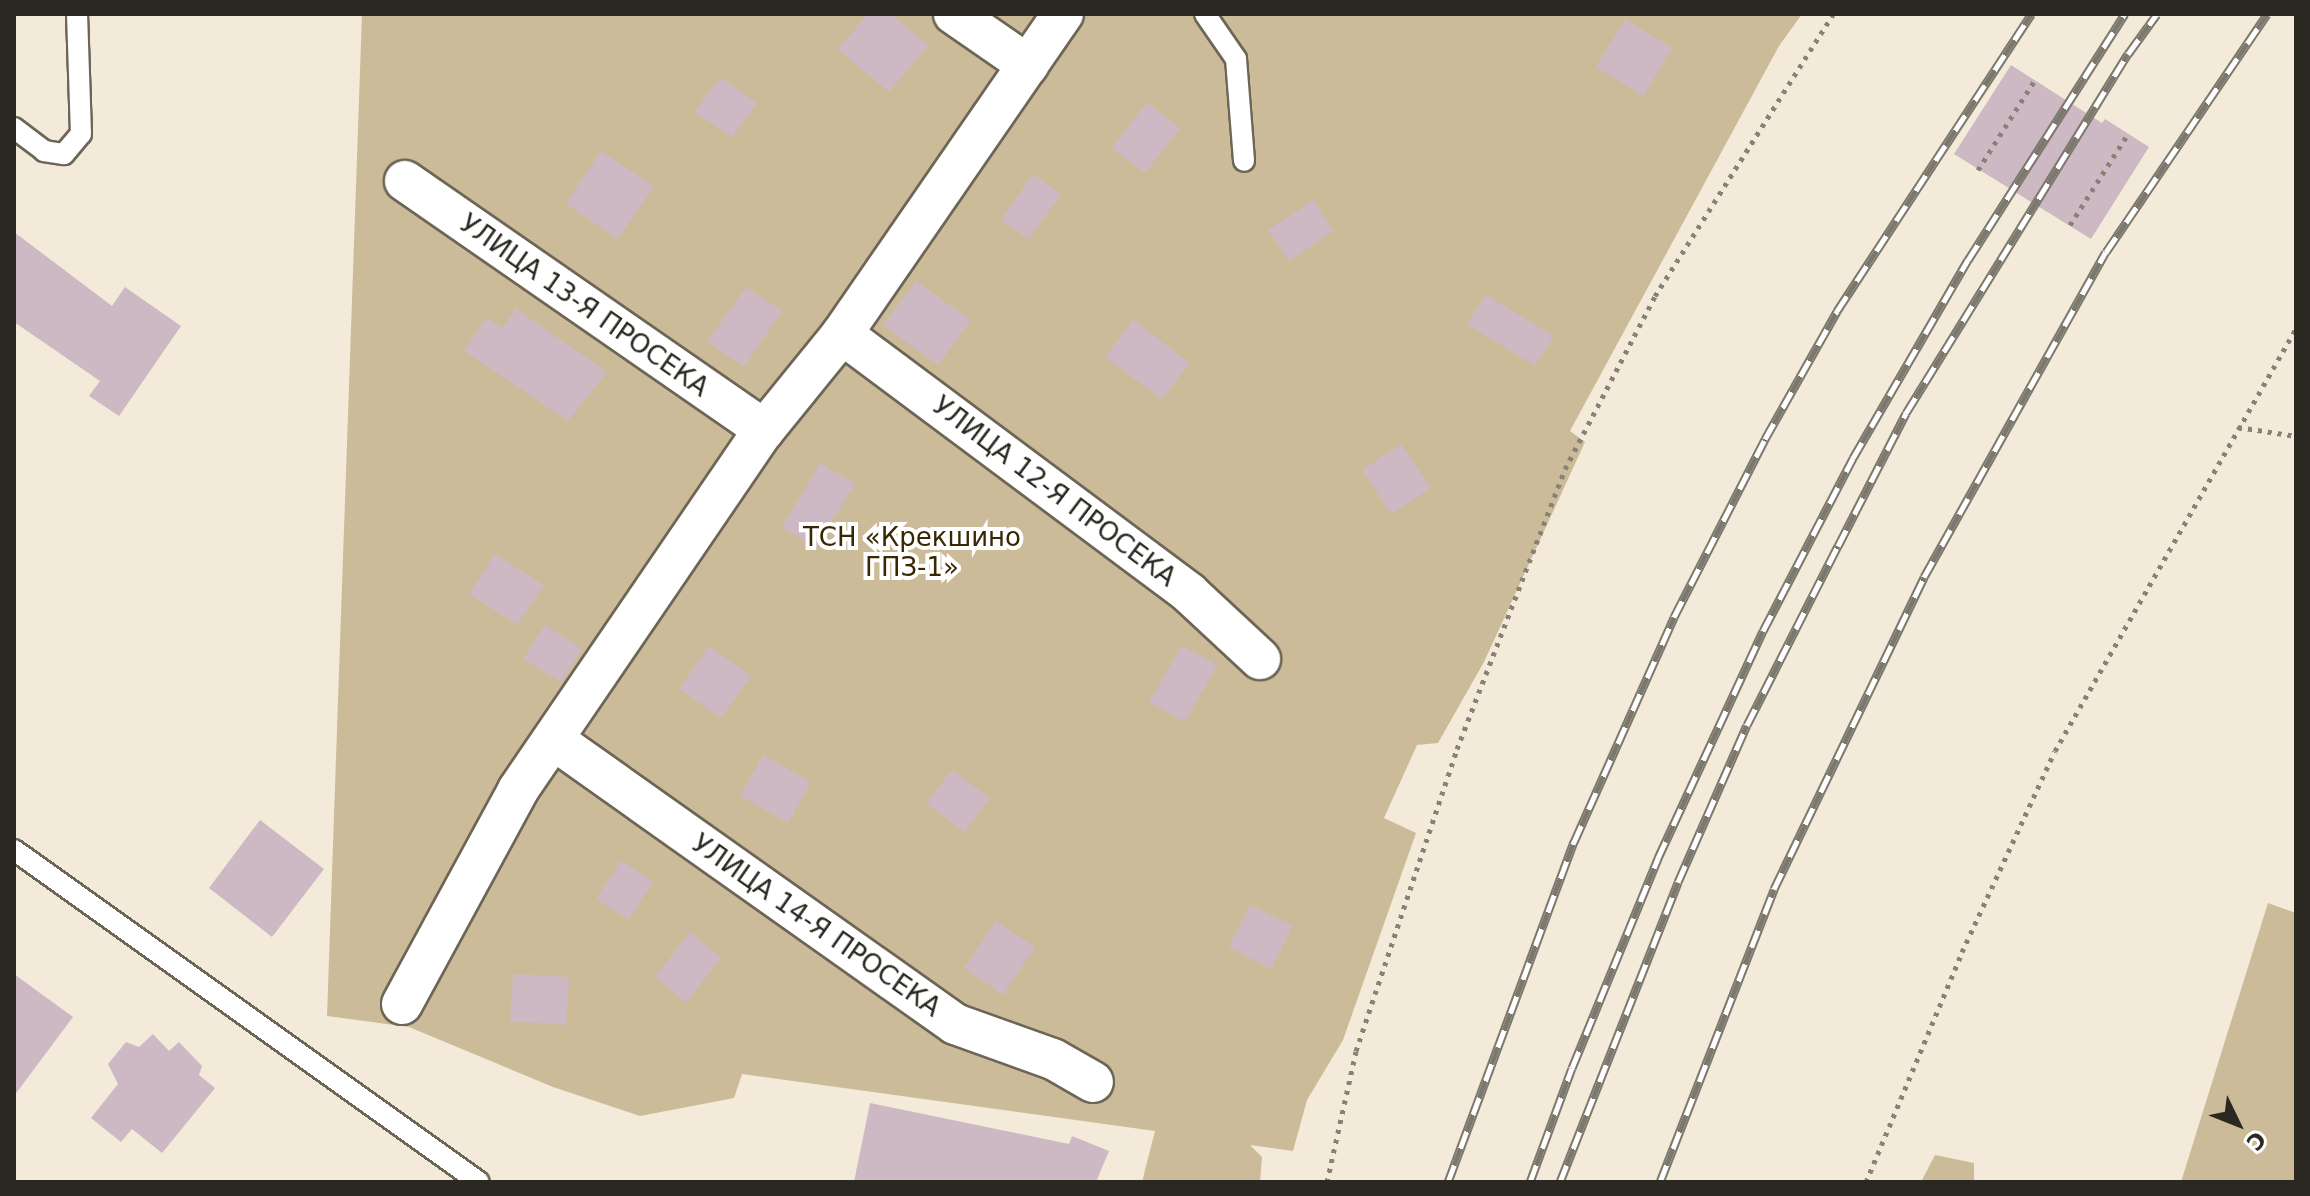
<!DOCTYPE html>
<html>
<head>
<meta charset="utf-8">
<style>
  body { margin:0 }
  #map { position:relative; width:2310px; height:1196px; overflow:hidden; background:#f3ead9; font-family:"DejaVu Sans",sans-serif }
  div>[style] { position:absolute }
  .green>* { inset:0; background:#cb9 }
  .building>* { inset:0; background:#ccb9c3 }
  .path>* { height:5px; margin-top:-2.5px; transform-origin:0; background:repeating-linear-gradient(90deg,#888276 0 4px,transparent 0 10px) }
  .roads { filter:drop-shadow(2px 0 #6d6556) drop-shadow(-2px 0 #6d6556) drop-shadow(0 2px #6d6556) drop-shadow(0 -2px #6d6556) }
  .service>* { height:20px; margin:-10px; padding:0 10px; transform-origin:10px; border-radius:10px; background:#fff }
  .minor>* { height:40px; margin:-20px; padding:0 20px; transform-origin:20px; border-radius:20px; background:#fff }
  .rail>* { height:9px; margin-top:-4.5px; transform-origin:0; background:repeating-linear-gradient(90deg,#fff 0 18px,#7d786d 0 36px); box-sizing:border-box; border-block:2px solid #7d786d }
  span { translate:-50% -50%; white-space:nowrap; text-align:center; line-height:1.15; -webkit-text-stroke:8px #fff; paint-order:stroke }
  .street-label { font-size:26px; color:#2b2821 }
  .park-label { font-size:26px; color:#382701 }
  .frame { position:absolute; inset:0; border:16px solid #2b2821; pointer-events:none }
  .north { position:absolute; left:2198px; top:1084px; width:80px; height:80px; -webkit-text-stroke:6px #fff; paint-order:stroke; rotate:133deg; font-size:22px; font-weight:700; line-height:32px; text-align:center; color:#2b2821 }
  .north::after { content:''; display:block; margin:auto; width:28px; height:36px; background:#2b2821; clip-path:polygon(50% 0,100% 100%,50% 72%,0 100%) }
</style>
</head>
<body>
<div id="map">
  <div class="green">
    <i style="clip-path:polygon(362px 14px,1802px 14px,1779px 46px,1570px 431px,1585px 442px,1484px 662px,1438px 743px,1417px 745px,1384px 818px,1416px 833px,1343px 1040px,1307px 1100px,1293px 1151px,1250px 1145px,1262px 1157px,1260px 1182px,1142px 1182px,1155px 1131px,742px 1074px,734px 1098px,640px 1116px,553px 1087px,409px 1027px,327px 1016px)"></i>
    <i style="clip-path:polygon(2268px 903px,2296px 913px,2296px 1182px,2181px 1182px)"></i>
    <i style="clip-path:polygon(1935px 1155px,1974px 1163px,1974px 1182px,1921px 1182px)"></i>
  </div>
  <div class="building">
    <i style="clip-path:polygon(868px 14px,891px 14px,928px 46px,889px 92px,838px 49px)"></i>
    <i style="clip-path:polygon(1625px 19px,1672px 48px,1643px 96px,1596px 67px)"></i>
    <i style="clip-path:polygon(2011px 65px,2102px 123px,2105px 119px,2149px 147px,2091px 239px,1954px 154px)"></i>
    <i style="clip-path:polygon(720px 77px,757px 103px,732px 137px,695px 112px)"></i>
    <i style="clip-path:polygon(1147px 102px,1180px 128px,1145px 173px,1112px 148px)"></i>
    <i style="clip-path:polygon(601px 151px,654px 186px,618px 239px,566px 204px)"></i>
    <i style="clip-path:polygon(1033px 174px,1061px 194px,1029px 239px,1001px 220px)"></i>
    <i style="clip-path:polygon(1313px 200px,1333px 231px,1289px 261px,1268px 230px)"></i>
    <i style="clip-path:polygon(14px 232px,112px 306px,125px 287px,181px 326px,119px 416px,89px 396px,100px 381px,14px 322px)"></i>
    <i style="clip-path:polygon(916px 281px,971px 320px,938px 365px,883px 325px)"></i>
    <i style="clip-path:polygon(746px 287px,782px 311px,744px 367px,707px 342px)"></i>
    <i style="clip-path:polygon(1486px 295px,1554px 336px,1535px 366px,1467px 324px)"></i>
    <i style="clip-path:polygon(515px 308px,607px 372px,568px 421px,464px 351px,486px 318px,503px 328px)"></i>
    <i style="clip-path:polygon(1133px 320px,1190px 363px,1162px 399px,1105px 357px)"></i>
    <i style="clip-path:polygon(1401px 444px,1431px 488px,1391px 514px,1362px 470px)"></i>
    <i style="clip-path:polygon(820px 463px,855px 484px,816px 547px,782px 527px)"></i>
    <i style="clip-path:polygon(495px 554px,544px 585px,517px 625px,469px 594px)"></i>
    <i style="clip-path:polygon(545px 625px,582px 649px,561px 682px,523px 659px)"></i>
    <i style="clip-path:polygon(709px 646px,751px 676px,721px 718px,679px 689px)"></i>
    <i style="clip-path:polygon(1182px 646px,1217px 665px,1185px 722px,1149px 702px)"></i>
    <i style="clip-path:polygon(763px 755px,811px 782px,788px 823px,740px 796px)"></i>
    <i style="clip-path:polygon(952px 770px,990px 798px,964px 832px,926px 803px)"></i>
    <i style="clip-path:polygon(260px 820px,324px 869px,272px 937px,209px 888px)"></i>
    <i style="clip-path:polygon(621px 861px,653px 881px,629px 920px,596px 899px)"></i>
    <i style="clip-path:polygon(1250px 905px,1293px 926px,1271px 969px,1229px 947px)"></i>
    <i style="clip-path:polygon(996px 921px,1035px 947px,1003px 995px,964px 968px)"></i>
    <i style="clip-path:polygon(690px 932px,721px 958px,686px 1002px,655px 977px)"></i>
    <i style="clip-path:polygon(14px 974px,73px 1017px,14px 1096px)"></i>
    <i style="clip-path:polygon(513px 974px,569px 977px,566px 1025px,510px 1021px)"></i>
    <i style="clip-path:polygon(153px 1034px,169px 1051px,179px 1042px,202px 1066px,199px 1075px,215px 1088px,162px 1153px,132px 1129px,121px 1142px,91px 1118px,118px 1084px,108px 1064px,126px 1042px,139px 1047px)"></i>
    <i style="clip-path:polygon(870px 1103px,1069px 1144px,1072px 1136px,1109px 1151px,1096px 1182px,854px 1182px)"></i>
  </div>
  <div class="path">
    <i style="left:1978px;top:170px;width:107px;rotate:-57.7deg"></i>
    <i style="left:2070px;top:225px;width:108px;rotate:-57.5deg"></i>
    <i style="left:2238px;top:427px;width:59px;rotate:8.8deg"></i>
    <i style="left:1327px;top:1182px;width:134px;rotate:-77.5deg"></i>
    <i style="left:1356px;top:1051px;width:318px;rotate:-71.5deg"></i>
    <i style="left:1457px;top:749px;width:300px;rotate:-68.9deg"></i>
    <i style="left:1565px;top:469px;width:195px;rotate:-62.5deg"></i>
    <i style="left:1655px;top:296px;width:333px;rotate:-57.7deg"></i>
    <i style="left:1866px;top:1182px;width:249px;rotate:-67.3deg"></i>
    <i style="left:1962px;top:952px;width:221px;rotate:-65.2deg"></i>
    <i style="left:2055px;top:751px;width:487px;rotate:-60.3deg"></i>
  </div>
  <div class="roads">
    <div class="service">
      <i style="left:1205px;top:14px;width:55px;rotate:55.4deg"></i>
      <i style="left:1236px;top:59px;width:102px;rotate:85.5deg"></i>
      <i style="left:14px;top:128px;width:38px;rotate:37deg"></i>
      <i style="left:44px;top:151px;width:20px;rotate:9deg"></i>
      <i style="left:64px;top:154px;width:26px;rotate:-50deg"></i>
      <i style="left:81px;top:134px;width:120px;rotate:-91.9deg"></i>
      <i style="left:14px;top:850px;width:571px;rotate:35.53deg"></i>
    </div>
    <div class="minor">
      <i style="left:954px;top:14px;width:90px;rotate:34.6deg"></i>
      <i style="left:405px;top:181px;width:437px;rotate:34.7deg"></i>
      <i style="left:842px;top:334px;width:433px;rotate:36.7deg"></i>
      <i style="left:1189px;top:593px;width:97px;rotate:42.9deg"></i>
      <i style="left:554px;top:740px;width:491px;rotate:35.3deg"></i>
      <i style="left:955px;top:1024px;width:104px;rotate:19.7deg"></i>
      <i style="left:1053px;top:1059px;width:46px;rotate:29.9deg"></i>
      <i style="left:402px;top:1004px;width:243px;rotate:-61.5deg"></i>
      <i style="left:518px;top:790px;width:436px;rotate:-55.7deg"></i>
      <i style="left:764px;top:430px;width:124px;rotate:-50.9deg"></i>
      <i style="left:842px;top:334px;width:389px;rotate:-55.4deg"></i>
    </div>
  </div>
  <div class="rail">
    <i style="left:1448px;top:1182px;width:363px;rotate:-69.7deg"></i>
    <i style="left:1574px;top:842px;width:246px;rotate:-66deg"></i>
    <i style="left:1674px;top:617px;width:200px;rotate:-62.9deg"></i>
    <i style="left:1765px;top:439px;width:147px;rotate:-60.6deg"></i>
    <i style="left:1837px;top:311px;width:355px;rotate:-56.8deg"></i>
    <i style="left:1530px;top:1182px;width:121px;rotate:-69.8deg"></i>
    <i style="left:1572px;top:1068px;width:227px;rotate:-67.7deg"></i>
    <i style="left:1658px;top:858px;width:250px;rotate:-65.2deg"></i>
    <i style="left:1763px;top:631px;width:195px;rotate:-62.5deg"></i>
    <i style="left:1853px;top:458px;width:229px;rotate:-59.9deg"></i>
    <i style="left:1968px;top:260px;width:292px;rotate:-57.5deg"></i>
    <i style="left:1560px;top:1182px;width:322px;rotate:-68.5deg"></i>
    <i style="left:1678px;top:882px;width:171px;rotate:-66.3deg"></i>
    <i style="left:1747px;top:725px;width:201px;rotate:-63.1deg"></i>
    <i style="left:1838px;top:546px;width:149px;rotate:-62.9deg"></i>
    <i style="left:1906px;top:413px;width:422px;rotate:-58.3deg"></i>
    <i style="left:2128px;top:54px;width:49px;rotate:-54.1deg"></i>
    <i style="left:1660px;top:1182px;width:314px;rotate:-68.7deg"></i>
    <i style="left:1774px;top:889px;width:346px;rotate:-64.3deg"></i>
    <i style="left:1924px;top:577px;width:372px;rotate:-60.8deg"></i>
    <i style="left:2106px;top:252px;width:287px;rotate:-55.9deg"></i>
  </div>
  <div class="street-label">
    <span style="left:584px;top:306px;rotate:35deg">УЛИЦА 13-Я ПРОСЕКА</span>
    <span style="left:1054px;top:492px;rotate:37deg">УЛИЦА 12-Я ПРОСЕКА</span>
    <span style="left:816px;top:926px;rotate:35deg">УЛИЦА 14-Я ПРОСЕКА</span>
  </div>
  <div class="park-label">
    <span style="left:912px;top:553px">ТСН «Крекшино<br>ГПЗ-1»</span>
  </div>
  <div class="frame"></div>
  <div class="north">С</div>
</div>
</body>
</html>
